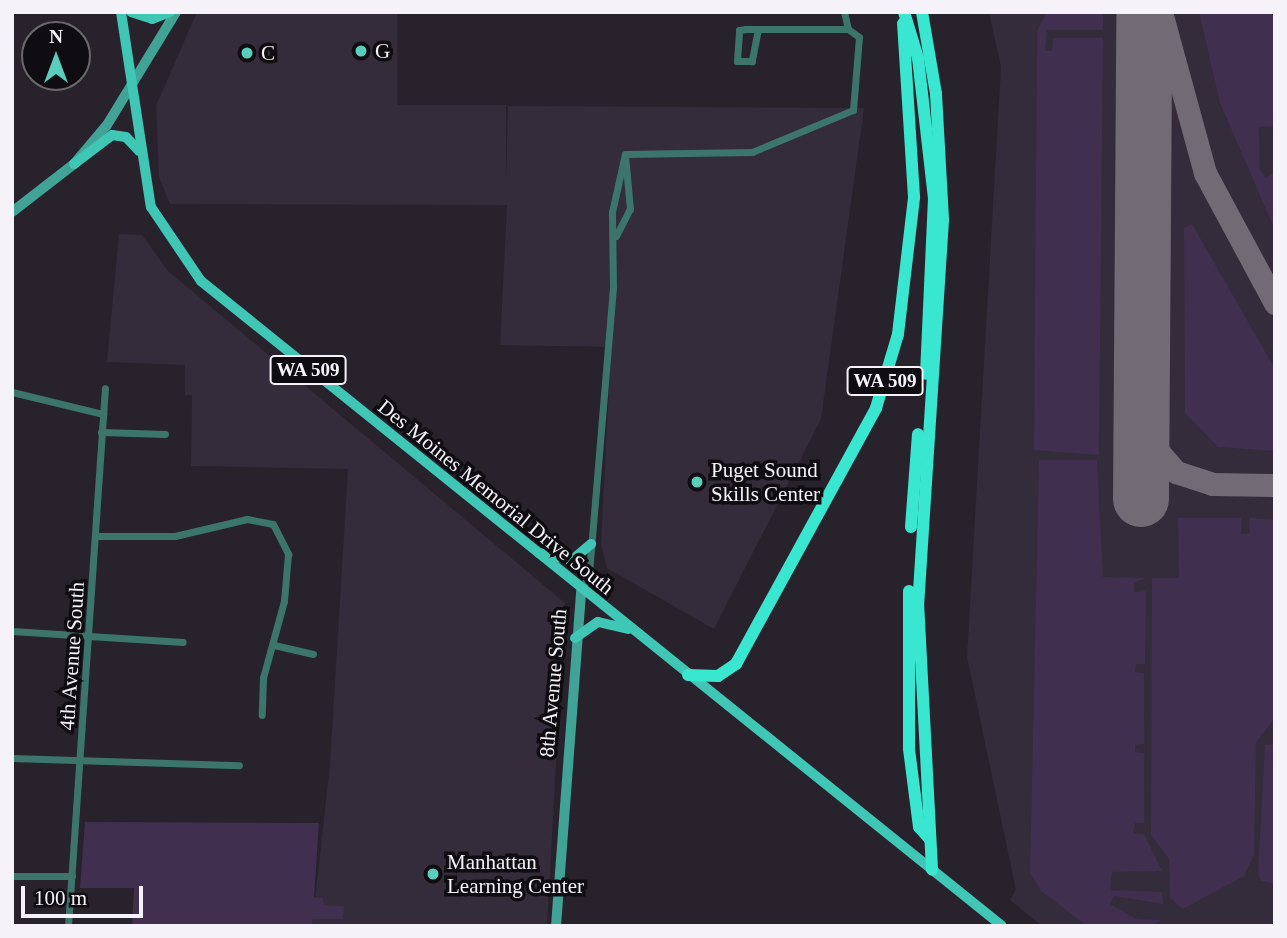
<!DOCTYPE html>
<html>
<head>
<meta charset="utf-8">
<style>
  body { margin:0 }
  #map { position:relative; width:1287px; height:938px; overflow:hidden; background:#28222d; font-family:Georgia,serif }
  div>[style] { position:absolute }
  .built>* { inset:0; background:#342b3b }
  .green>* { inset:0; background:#402f4e }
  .taxiway>* { height:23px; margin:-11.5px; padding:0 11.5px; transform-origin:11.5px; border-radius:11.5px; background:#706b75 }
  .runway>* { height:56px; margin:-28px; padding:0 28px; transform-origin:28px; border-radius:28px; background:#706b75 }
  .street>* { height:7px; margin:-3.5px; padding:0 3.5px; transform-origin:3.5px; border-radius:3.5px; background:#3c756c }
  .secondary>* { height:10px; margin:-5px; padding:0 5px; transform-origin:5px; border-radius:5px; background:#40a395 }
  .primary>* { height:10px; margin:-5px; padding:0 5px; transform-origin:5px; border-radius:5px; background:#3fc6b5 }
  .highway>* { height:12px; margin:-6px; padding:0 6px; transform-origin:6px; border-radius:6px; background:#39e7d1 }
  .dots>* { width:19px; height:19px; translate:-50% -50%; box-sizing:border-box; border:4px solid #0f0d11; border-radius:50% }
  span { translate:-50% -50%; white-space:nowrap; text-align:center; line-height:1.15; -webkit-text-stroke:7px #0f0d11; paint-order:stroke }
  .shield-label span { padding:2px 5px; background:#0f0d11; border:2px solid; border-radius:5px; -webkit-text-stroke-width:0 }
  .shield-label { font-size:19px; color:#f6f2fa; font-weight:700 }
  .poi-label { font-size:21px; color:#f6f2fa }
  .left { translate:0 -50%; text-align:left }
  .street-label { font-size:21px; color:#f6f2fa }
  .frame { position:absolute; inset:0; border:14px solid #f6f2fa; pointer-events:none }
  .north { position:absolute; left:21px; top:21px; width:70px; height:70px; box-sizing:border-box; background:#0f0d11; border:2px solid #6b696e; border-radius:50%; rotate:0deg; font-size:19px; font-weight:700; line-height:28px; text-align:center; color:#f6f2fa }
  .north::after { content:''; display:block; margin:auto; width:24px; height:32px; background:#5acebd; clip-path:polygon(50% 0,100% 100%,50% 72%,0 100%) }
  .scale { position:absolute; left:21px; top:886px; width:122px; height:32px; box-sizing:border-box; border:4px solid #f6f2fa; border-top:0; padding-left:9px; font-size:21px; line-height:24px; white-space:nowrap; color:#f6f2fa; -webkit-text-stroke:5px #0f0d11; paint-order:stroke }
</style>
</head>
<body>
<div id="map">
  <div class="built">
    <i style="clip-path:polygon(197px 12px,397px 12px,397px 105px,506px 105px,506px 181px,508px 106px,864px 108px,821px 419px,714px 629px,607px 568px,601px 545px,611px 347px,500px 345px,507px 205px,170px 204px,159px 177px,156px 106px)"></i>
    <i style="clip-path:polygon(989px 12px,1275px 12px,1275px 926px,1042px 926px,1010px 900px,1016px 890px,967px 657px,1001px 67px)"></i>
    <i style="clip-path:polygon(119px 234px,142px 235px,168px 271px,565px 603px,547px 926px,312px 926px,330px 764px,348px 469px,191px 466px,192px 395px,185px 395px,185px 365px,107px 362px)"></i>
  </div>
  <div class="green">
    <i style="clip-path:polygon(1047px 12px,1103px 12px,1103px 30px,1047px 30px,1045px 51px,1052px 51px,1053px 38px,1103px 38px,1099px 455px,1034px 450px,1037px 31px)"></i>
    <i style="clip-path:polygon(1199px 12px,1275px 12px,1275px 126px,1259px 127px,1260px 170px,1266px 178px,1275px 171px,1275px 230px,1220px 103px)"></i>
    <i style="clip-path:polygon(1192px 224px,1275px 369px,1275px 451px,1218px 447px,1185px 413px,1184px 228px)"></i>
    <i style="clip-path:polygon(1039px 460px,1097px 460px,1103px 577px,1146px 578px,1134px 583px,1134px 592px,1146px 591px,1145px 664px,1136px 664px,1135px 672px,1144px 673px,1144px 744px,1135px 745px,1135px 752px,1144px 753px,1144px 823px,1135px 823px,1133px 833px,1144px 834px,1162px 871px,1112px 872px,1110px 890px,1162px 892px,1163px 904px,1114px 896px,1110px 904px,1136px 919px,1160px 920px,1151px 926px,1087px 926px,1041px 891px,1030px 873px)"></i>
    <i style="clip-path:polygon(1178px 518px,1241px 518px,1241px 534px,1250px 533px,1249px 518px,1275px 520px,1275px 718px,1256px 742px,1254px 855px,1244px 876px,1183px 909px,1170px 898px,1169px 859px,1151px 835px,1152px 578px,1179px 578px)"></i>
    <i style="clip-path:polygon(1275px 744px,1275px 884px,1261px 881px,1258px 874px,1265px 745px)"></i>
    <i style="clip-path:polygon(85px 822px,319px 823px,314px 897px,323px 898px,324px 905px,344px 906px,343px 919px,313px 919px,312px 926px,132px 926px,134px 888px,80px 888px)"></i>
  </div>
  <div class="taxiway">
    <i style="left:1161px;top:12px;width:167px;rotate:74.7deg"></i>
    <i style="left:1205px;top:173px;width:148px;rotate:61.7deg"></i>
    <i style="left:1142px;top:412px;width:31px;rotate:75deg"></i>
    <i style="left:1150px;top:442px;width:40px;rotate:49deg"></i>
    <i style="left:1176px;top:472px;width:38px;rotate:18deg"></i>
    <i style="left:1212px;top:484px;width:63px;rotate:0.9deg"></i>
  </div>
  <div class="runway">
    <i style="left:1141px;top:499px;width:487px;rotate:-89.6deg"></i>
  </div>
  <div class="street">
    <i style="left:758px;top:29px;width:33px;rotate:101deg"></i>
    <i style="left:752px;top:61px;width:15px;rotate:180deg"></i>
    <i style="left:737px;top:61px;width:31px;rotate:-86deg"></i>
    <i style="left:739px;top:30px;width:7px;rotate:-8deg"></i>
    <i style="left:746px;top:29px;width:102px"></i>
    <i style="left:625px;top:154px;width:127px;rotate:-0.9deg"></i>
    <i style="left:752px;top:152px;width:109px;rotate:-22.6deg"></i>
    <i style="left:853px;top:110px;width:73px;rotate:-85.3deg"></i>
    <i style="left:859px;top:37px;width:14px;rotate:-144deg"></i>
    <i style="left:848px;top:29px;width:17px;rotate:-103deg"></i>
    <i style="left:616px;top:236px;width:30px;rotate:-63deg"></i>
    <i style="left:630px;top:209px;width:54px;rotate:-95.3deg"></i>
    <i style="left:12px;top:392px;width:94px;rotate:13.6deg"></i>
    <i style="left:101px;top:432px;width:64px;rotate:1.8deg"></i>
    <i style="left:96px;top:536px;width:79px"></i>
    <i style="left:175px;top:536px;width:74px;rotate:-13.3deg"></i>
    <i style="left:247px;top:519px;width:26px;rotate:11deg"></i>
    <i style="left:273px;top:524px;width:34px;rotate:63deg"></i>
    <i style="left:288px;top:554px;width:47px;rotate:94.9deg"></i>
    <i style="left:284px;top:601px;width:80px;rotate:105.3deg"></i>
    <i style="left:263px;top:678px;width:37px;rotate:92deg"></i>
    <i style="left:582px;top:590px;width:18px;rotate:-68deg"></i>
    <i style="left:589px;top:573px;width:286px;rotate:-85.2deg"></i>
    <i style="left:613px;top:288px;width:76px;rotate:-90.8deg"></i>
    <i style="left:612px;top:212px;width:59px;rotate:-77.4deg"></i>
    <i style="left:12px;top:631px;width:171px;rotate:3.7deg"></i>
    <i style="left:274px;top:645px;width:40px;rotate:13deg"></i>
    <i style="left:12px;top:758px;width:227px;rotate:1.8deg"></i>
    <i style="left:12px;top:876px;width:60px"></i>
    <i style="left:68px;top:926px;width:539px;rotate:-86.07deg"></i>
  </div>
  <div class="secondary">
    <i style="left:12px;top:212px;width:78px;rotate:-37.7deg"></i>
    <i style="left:74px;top:164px;width:51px;rotate:-49.8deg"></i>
    <i style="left:107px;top:125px;width:132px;rotate:-58.6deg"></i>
    <i style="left:556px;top:926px;width:336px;rotate:-85.7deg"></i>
  </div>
  <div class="primary">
    <i style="left:121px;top:12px;width:197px;rotate:81.3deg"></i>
    <i style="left:151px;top:207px;width:89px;rotate:56deg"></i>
    <i style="left:201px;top:281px;width:1028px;rotate:38.84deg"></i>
    <i style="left:131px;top:12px;width:22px;rotate:18deg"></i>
    <i style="left:152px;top:19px;width:19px;rotate:-21deg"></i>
    <i style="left:74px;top:164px;width:48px;rotate:-37.3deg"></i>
    <i style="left:112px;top:135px;width:14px;rotate:8deg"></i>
    <i style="left:126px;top:137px;width:19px;rotate:47deg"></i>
    <i style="left:539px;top:553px;width:34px;rotate:12deg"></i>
    <i style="left:572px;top:560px;width:25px;rotate:-40deg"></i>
    <i style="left:575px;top:638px;width:28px;rotate:-35deg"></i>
    <i style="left:598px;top:622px;width:31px;rotate:13deg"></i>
  </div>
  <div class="highway">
    <i style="left:904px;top:12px;width:48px;rotate:73.1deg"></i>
    <i style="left:918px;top:58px;width:141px;rotate:83.5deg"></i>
    <i style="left:934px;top:198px;width:176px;rotate:92.6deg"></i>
    <i style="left:922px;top:12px;width:83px;rotate:80.3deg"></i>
    <i style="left:936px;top:94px;width:126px;rotate:86.8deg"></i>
    <i style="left:943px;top:220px;width:383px;rotate:93.7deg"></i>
    <i style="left:918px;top:602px;width:268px;rotate:87deg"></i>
    <i style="left:911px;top:527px;width:93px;rotate:-85.7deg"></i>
    <i style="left:909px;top:591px;width:158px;rotate:90deg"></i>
    <i style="left:909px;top:749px;width:79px;rotate:82.7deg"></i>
    <i style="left:919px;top:827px;width:15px;rotate:48deg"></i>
    <i style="left:688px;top:675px;width:30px;rotate:2deg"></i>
    <i style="left:718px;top:676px;width:22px;rotate:-34deg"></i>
    <i style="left:736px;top:664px;width:292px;rotate:-61.3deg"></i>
    <i style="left:876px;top:408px;width:77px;rotate:-73.4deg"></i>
    <i style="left:898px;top:334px;width:138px;rotate:-83.3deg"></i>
    <i style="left:914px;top:197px;width:174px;rotate:-93.6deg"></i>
  </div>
  <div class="dots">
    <i style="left:361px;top:51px;background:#5acebd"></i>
    <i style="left:247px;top:53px;background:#5acebd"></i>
    <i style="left:697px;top:482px;background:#5acebd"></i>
    <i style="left:433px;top:874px;background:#5acebd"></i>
  </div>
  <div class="shield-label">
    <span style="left:308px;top:370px">WA 509</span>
    <span style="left:885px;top:381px">WA 509</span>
  </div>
  <div class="poi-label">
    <span class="left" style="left:375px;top:51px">G</span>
    <span class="left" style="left:261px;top:53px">C</span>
    <span class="left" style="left:711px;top:482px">Puget Sound<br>Skills Center</span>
    <span class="left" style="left:447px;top:874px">Manhattan<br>Learning Center</span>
  </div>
  <div class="street-label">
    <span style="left:496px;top:497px;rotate:39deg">Des Moines Memorial Drive South</span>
    <span style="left:72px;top:656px;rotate:-86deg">4th Avenue South</span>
    <span style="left:553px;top:683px;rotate:-85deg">8th Avenue South</span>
  </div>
  <div class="frame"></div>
  <div class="north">N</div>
  <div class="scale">100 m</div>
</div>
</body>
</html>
